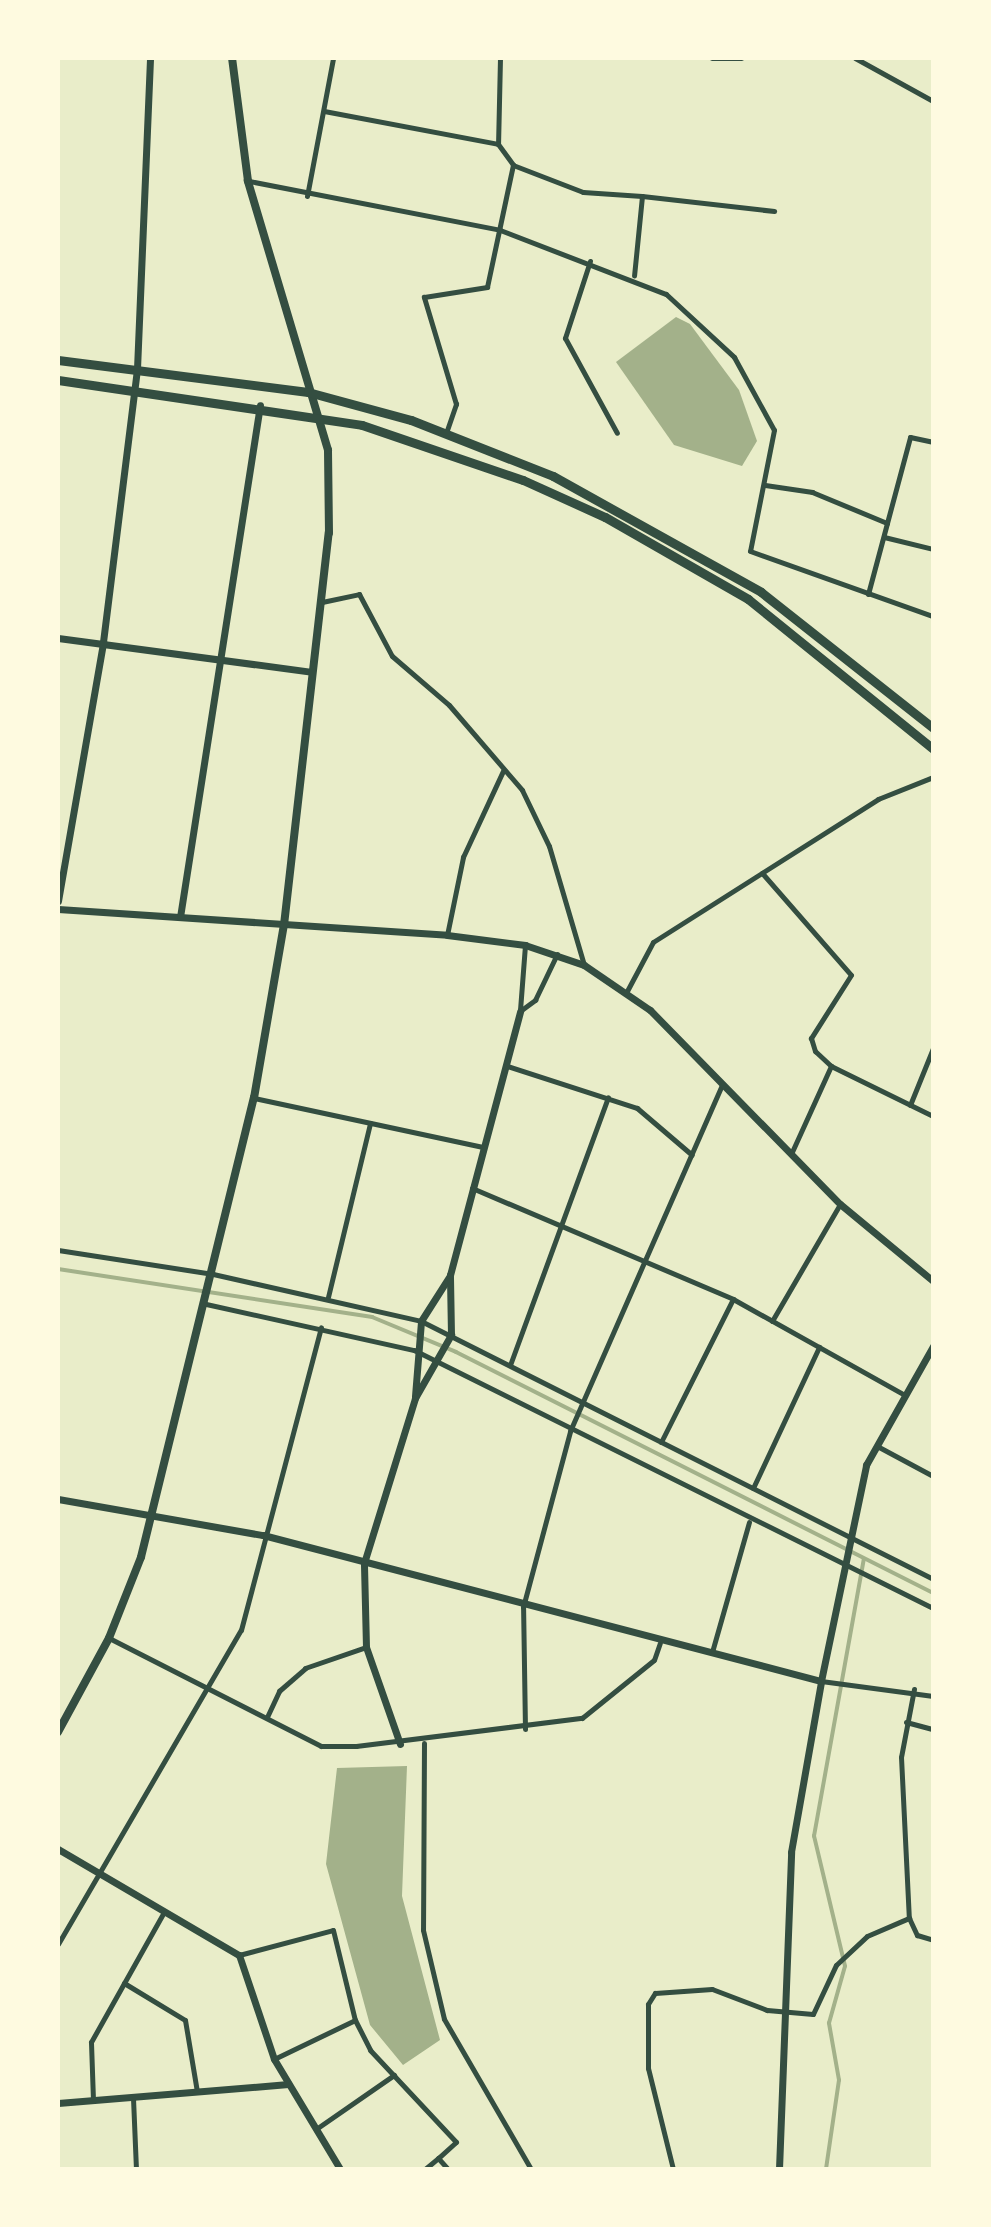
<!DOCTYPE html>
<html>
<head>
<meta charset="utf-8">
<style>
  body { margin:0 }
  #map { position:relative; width:991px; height:2227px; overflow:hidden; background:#e9edc9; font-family:Georgia,serif }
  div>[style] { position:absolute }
  .water>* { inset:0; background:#a3b18a }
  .stream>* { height:4px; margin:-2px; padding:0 2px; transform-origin:2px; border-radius:2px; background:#a3b18a }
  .minor>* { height:5px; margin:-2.5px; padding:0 2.5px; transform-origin:2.5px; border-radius:2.5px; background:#344e41 }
  .tertiary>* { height:7px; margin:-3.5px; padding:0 3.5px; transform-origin:3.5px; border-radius:3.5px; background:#344e41 }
  .secondary>* { height:8px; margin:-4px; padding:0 4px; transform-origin:4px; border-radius:4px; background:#344e41 }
  .primary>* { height:9px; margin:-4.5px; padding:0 4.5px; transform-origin:4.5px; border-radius:4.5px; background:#344e41 }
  span { translate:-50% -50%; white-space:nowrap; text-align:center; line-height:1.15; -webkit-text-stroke:7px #fefae0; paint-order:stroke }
  .frame { position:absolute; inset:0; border:60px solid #fefae0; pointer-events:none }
</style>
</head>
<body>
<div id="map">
  <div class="water">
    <i style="clip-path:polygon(676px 317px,690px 324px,739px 390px,757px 441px,742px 466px,674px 445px,616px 362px)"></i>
    <i style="clip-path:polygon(407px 1766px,402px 1896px,440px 2040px,403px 2065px,370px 2025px,326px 1864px,337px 1768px)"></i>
  </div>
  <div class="stream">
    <i style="left:58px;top:1269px;width:318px;rotate:8.7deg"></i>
    <i style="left:372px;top:1317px;width:91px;rotate:22.6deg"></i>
    <i style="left:456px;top:1352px;width:534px;rotate:26.8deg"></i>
    <i style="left:826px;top:2169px;width:90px;rotate:-81.7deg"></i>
    <i style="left:839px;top:2080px;width:58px;rotate:-100deg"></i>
    <i style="left:829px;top:2023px;width:59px;rotate:-74.3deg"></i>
    <i style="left:845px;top:1966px;width:134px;rotate:-103.4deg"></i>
    <i style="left:814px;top:1836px;width:281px;rotate:-79.8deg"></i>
  </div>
  <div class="minor">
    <i style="left:500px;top:58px;width:86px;rotate:91.3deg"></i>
    <i style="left:498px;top:144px;width:26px;rotate:54deg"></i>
    <i style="left:513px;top:165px;width:75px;rotate:21.1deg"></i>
    <i style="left:583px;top:192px;width:59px;rotate:3.9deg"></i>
    <i style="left:642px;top:196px;width:80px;rotate:95.7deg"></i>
    <i style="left:712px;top:58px;width:29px"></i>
    <i style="left:855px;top:58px;width:89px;rotate:28.9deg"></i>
    <i style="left:324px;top:111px;width:177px;rotate:10.7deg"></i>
    <i style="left:249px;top:181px;width:256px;rotate:11deg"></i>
    <i style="left:500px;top:230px;width:178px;rotate:21.1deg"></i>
    <i style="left:666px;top:294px;width:93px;rotate:42.8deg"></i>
    <i style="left:734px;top:357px;width:83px;rotate:61.3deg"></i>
    <i style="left:774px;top:430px;width:123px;rotate:101.2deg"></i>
    <i style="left:750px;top:551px;width:194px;rotate:19.6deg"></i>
    <i style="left:307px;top:196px;width:140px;rotate:-79.3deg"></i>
    <i style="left:642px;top:196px;width:133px;rotate:6.5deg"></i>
    <i style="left:590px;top:261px;width:81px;rotate:108deg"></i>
    <i style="left:565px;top:338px;width:108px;rotate:61.3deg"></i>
    <i style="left:446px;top:433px;width:31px;rotate:-71deg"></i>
    <i style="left:456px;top:404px;width:112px;rotate:-106.7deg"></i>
    <i style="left:424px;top:297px;width:64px;rotate:-9deg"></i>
    <i style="left:487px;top:287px;width:125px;rotate:-78deg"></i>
    <i style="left:765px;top:485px;width:48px;rotate:8.5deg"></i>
    <i style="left:812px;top:492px;width:81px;rotate:22.5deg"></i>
    <i style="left:887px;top:523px;width:89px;rotate:-75deg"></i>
    <i style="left:910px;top:437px;width:24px;rotate:12deg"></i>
    <i style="left:884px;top:537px;width:50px;rotate:13.8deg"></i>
    <i style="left:868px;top:594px;width:73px;rotate:-75deg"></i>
    <i style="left:322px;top:602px;width:38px;rotate:-12deg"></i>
    <i style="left:359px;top:594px;width:70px;rotate:62deg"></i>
    <i style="left:392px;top:656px;width:75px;rotate:40.7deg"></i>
    <i style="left:449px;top:705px;width:112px;rotate:49.3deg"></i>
    <i style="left:522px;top:790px;width:62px;rotate:64.3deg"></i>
    <i style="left:549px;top:846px;width:124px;rotate:73.6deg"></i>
    <i style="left:762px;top:873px;width:135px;rotate:48.9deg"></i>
    <i style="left:851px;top:975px;width:75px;rotate:122.4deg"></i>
    <i style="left:811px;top:1038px;width:14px;rotate:73deg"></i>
    <i style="left:815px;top:1051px;width:22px;rotate:43deg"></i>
    <i style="left:831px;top:1066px;width:114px;rotate:26.1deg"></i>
    <i style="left:447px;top:935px;width:80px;rotate:-78.4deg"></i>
    <i style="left:463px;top:857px;width:95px;rotate:-65.1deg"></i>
    <i style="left:627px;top:991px;width:55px;rotate:-62deg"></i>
    <i style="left:653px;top:942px;width:267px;rotate:-32.4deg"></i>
    <i style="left:878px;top:799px;width:59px;rotate:-21.8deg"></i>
    <i style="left:520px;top:1010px;width:65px;rotate:-85.6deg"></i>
    <i style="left:520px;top:1011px;width:19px;rotate:-36deg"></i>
    <i style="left:535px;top:1000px;width:51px;rotate:-64.4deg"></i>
    <i style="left:507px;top:1066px;width:137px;rotate:17.9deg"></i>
    <i style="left:637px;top:1108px;width:72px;rotate:40.5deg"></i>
    <i style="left:254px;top:1098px;width:234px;rotate:12.1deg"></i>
    <i style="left:910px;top:1105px;width:61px;rotate:-68deg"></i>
    <i style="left:791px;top:1154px;width:97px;rotate:-65.6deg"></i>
    <i style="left:472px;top:1188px;width:284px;rotate:23deg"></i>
    <i style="left:733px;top:1299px;width:197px;rotate:29.2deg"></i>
    <i style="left:58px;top:1250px;width:157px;rotate:8.8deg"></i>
    <i style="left:213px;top:1274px;width:213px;rotate:12.7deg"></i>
    <i style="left:421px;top:1321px;width:573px;rotate:26.74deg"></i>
    <i style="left:328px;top:1297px;width:179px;rotate:-76.4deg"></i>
    <i style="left:206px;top:1304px;width:213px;rotate:12.5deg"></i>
    <i style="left:414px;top:1350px;width:580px;rotate:26.43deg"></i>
    <i style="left:772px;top:1321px;width:135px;rotate:-59.8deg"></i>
    <i style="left:510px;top:1365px;width:285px;rotate:-69.9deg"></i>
    <i style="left:661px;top:1442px;width:160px;rotate:-63.3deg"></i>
    <i style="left:877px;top:1446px;width:64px;rotate:28.2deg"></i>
    <i style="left:753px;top:1488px;width:156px;rotate:-64.9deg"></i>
    <i style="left:109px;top:1638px;width:238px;rotate:27deg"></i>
    <i style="left:321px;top:1746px;width:35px"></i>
    <i style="left:356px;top:1746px;width:228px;rotate:-7.1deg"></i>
    <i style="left:582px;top:1718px;width:92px;rotate:-38.9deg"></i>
    <i style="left:654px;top:1660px;width:18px;rotate:-71deg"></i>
    <i style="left:712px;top:1652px;width:135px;rotate:-74.1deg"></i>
    <i style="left:821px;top:1681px;width:113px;rotate:7.6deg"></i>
    <i style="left:914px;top:1689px;width:69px;rotate:100.8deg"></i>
    <i style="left:901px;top:1757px;width:161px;rotate:87.2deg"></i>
    <i style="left:909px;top:1918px;width:19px;rotate:65deg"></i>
    <i style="left:917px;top:1935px;width:17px;rotate:17deg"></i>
    <i style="left:267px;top:1717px;width:29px;rotate:-65deg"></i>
    <i style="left:279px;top:1691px;width:35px;rotate:-41deg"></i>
    <i style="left:305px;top:1668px;width:65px;rotate:-19deg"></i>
    <i style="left:906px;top:1722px;width:28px;rotate:15deg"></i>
    <i style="left:525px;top:1729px;width:122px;rotate:-90.9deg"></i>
    <i style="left:523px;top:1607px;width:182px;rotate:-75deg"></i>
    <i style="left:570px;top:1431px;width:379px;rotate:-66.3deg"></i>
    <i style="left:424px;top:1743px;width:187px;rotate:90.3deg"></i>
    <i style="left:423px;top:1930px;width:91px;rotate:76.7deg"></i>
    <i style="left:444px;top:2019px;width:173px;rotate:59.9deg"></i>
    <i style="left:58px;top:1944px;width:363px;rotate:-59.8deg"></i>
    <i style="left:241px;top:1630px;width:313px;rotate:-75.2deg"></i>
    <i style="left:239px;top:1955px;width:97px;rotate:-14.9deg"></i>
    <i style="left:333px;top:1930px;width:93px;rotate:76.3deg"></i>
    <i style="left:355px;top:2020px;width:34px;rotate:63deg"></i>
    <i style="left:370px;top:2050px;width:126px;rotate:46.9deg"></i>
    <i style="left:456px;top:2142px;width:24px;rotate:138deg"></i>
    <i style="left:438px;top:2158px;width:15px;rotate:48deg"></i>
    <i style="left:124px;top:1983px;width:71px;rotate:31.2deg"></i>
    <i style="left:185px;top:2020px;width:73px;rotate:80.5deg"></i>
    <i style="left:274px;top:2059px;width:90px;rotate:-25.7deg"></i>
    <i style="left:133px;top:2098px;width:71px;rotate:87.6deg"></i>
    <i style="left:93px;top:2100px;width:58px;rotate:-92deg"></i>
    <i style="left:91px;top:2042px;width:149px;rotate:-60.7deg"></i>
    <i style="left:316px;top:2129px;width:95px;rotate:-34.7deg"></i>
    <i style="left:425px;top:2169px;width:17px;rotate:-40deg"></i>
    <i style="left:673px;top:2169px;width:104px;rotate:-103.9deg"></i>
    <i style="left:648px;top:2068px;width:64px;rotate:-90deg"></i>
    <i style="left:648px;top:2004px;width:13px;rotate:-58deg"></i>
    <i style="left:655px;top:1993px;width:57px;rotate:-4deg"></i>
    <i style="left:712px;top:1989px;width:59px;rotate:20.9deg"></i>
    <i style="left:767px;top:2010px;width:46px;rotate:5deg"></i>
    <i style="left:813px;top:2014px;width:54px;rotate:-64.9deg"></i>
    <i style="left:836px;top:1965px;width:42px;rotate:-43.1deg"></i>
    <i style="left:867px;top:1936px;width:46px;rotate:-23.2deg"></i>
  </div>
  <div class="tertiary">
    <i style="left:58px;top:638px;width:256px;rotate:7.6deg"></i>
    <i style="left:58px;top:901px;width:263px;rotate:-80.1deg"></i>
    <i style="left:103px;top:642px;width:275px;rotate:-82.9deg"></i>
    <i style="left:137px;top:369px;width:311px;rotate:-87.6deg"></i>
    <i style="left:58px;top:909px;width:390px;rotate:3.8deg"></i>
    <i style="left:447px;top:935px;width:79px;rotate:7.3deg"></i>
    <i style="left:525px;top:945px;width:62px;rotate:18.7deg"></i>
    <i style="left:584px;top:965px;width:80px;rotate:34.3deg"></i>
    <i style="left:650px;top:1010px;width:272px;rotate:45.6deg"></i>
    <i style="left:840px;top:1204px;width:121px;rotate:39.6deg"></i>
    <i style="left:180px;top:917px;width:518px;rotate:-81.12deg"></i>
    <i style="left:415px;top:1396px;width:75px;rotate:-85.4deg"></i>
    <i style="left:421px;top:1321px;width:52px;rotate:-57.5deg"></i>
    <i style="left:58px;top:1499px;width:208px;rotate:10deg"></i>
    <i style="left:263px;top:1535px;width:577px;rotate:14.66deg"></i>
    <i style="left:400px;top:1744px;width:103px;rotate:-109.3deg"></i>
    <i style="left:366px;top:1647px;width:84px;rotate:-91.4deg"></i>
    <i style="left:364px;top:1563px;width:173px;rotate:-72.8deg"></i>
    <i style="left:415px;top:1398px;width:73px;rotate:-60.3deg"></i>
    <i style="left:451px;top:1335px;width:60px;rotate:-91deg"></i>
    <i style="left:450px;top:1275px;width:273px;rotate:-75.1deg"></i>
    <i style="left:58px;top:1849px;width:210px;rotate:30.4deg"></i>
    <i style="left:239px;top:1955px;width:110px;rotate:71.4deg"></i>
    <i style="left:274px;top:2059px;width:128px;rotate:59deg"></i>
    <i style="left:58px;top:2103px;width:231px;rotate:-4.7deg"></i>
    <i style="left:779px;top:2169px;width:317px;rotate:-87.8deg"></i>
    <i style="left:791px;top:1852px;width:174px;rotate:-80deg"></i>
    <i style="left:821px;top:1681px;width:221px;rotate:-78.2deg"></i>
    <i style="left:866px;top:1465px;width:137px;rotate:-60.6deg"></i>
  </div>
  <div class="secondary">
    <i style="left:58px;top:1732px;width:107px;rotate:-61.5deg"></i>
    <i style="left:109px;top:1638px;width:87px;rotate:-68.4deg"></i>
    <i style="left:141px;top:1557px;width:473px;rotate:-76.2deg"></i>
    <i style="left:254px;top:1098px;width:176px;rotate:-80.2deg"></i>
    <i style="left:284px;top:925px;width:395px;rotate:-83.5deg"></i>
    <i style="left:329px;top:533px;width:83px;rotate:-90.7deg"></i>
    <i style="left:328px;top:450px;width:281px;rotate:-106.6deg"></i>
    <i style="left:248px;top:181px;width:124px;rotate:-97.4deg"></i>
  </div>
  <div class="primary">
    <i style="left:58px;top:360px;width:252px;rotate:7.3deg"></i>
    <i style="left:308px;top:392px;width:107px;rotate:15.2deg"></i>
    <i style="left:411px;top:420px;width:153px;rotate:21.5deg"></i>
    <i style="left:553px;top:476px;width:238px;rotate:29.1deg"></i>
    <i style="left:761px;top:592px;width:219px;rotate:38.3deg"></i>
    <i style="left:58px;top:380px;width:307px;rotate:8.4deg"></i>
    <i style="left:362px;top:425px;width:170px;rotate:18.9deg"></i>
    <i style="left:523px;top:480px;width:90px;rotate:24.3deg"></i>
    <i style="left:605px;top:517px;width:165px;rotate:29.8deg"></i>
    <i style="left:748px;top:599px;width:238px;rotate:39deg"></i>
  </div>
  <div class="frame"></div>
</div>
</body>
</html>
